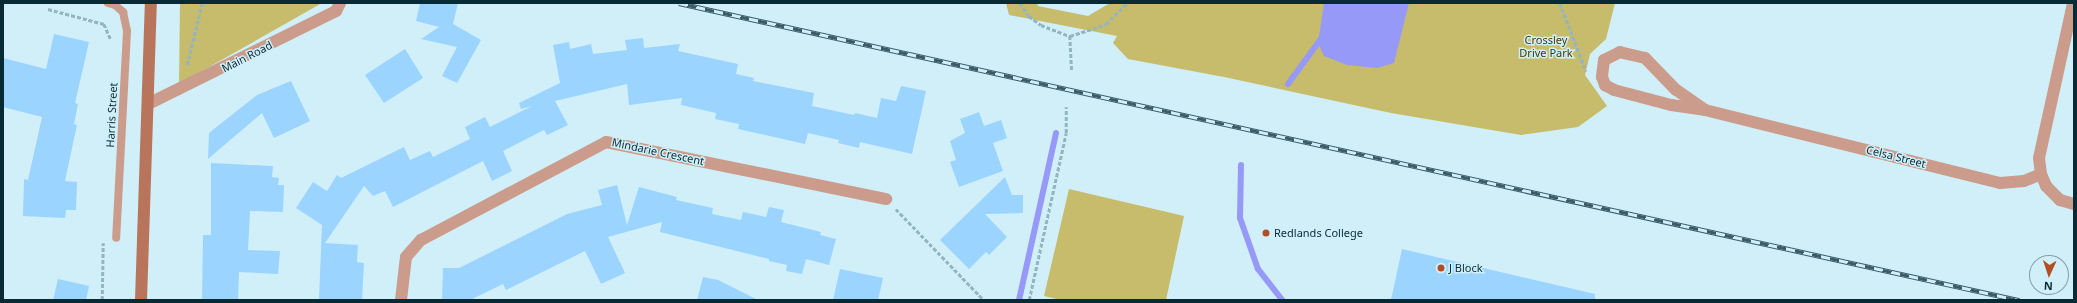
<!DOCTYPE html>
<html>
<head>
<meta charset="utf-8">
<style>
  body { margin:0 }
  #map { position:relative; width:2077px; height:303px; overflow:hidden; background:#d1eff9; font-family:"Noto Sans",sans-serif }
  div>[style] { position:absolute }
  .green>* { inset:0; background:#c7bb6c }
  .water>* { inset:0; background:#9699f8 }
  .stream>* { height:6px; margin:-3px; padding:0 3px; transform-origin:3px; border-radius:3px; background:#9699f8 }
  .building>* { inset:0; background:#9ad4ff }
  .path>* { height:2.5px; margin-top:-1.25px; transform-origin:0; background:repeating-linear-gradient(90deg,#94b4be 0 4px,transparent 0 6px) }
  .service>* { height:8px; margin:-4px; padding:0 4px; transform-origin:4px; border-radius:4px; background:#cb9c8b }
  .minor>* { height:12px; margin:-6px; padding:0 6px; transform-origin:6px; border-radius:6px; background:#cb9c8b }
  .secondary>* { height:12px; margin:-6px; padding:0 6px; transform-origin:6px; border-radius:6px; background:#b9755c }
  .rail>* { height:4.5px; margin-top:-2.25px; transform-origin:0; background:repeating-linear-gradient(90deg,#d1eff9 0 9px,#3b5c66 0 18px); box-sizing:border-box; border-block:1px solid #3b5c66 }
  .dots>* { width:11px; height:11px; translate:-50% -50%; box-sizing:border-box; border:2px solid #d1eff9; border-radius:50% }
  span { translate:-50% -50%; white-space:nowrap; text-align:center; line-height:1.15; -webkit-text-stroke:3px #d1eff9; paint-order:stroke }
  .park-label { font-size:11px; color:#403906 }
  .street-label { font-size:11px; color:#082a34 }
  .poi-label { font-size:11px; color:#082a34 }
  .left { translate:0 -50%; text-align:left }
  .frame { position:absolute; inset:0; border:4px solid #082a34; pointer-events:none }
  .north { position:absolute; left:2029px; top:255px; width:40px; height:40px; box-sizing:border-box; background:#d1eff9; border:1px solid #81a0aa; border-radius:50%; rotate:183deg; font-size:11px; font-weight:700; line-height:16px; text-align:center; color:#082a34 }
  .north::after { content:''; display:block; margin:auto; width:14px; height:18px; background:#b34d23; clip-path:polygon(50% 0,100% 100%,50% 72%,0 100%) }
</style>
</head>
<body>
<div id="map">
  <div class="green">
    <i style="clip-path:polygon(180px 3px,322px 3px,179px 84px)"></i>
    <i style="clip-path:polygon(1006px 3px,1037px 3px,1038px 6px,1088px 16px,1110px 3px,1615px 3px,1606px 39px,1590px 54px,1585px 75px,1607px 106px,1578px 127px,1521px 135px,1391px 113px,1224px 77px,1128px 59px,1113px 43px,1117px 36px,1009px 15px)"></i>
    <i style="clip-path:polygon(1069px 189px,1184px 216px,1166px 300px,1061px 300px,1044px 296px)"></i>
  </div>
  <div class="water">
    <i style="clip-path:polygon(1324px 3px,1409px 3px,1394px 63px,1377px 68px,1347px 65px,1324px 56px,1318px 43px)"></i>
  </div>
  <div class="stream">
    <i style="left:1288px;top:84px;width:59px;rotate:-53.9deg"></i>
    <i style="left:1241px;top:165px;width:53px;rotate:91.1deg"></i>
    <i style="left:1240px;top:218px;width:54px;rotate:70.6deg"></i>
    <i style="left:1258px;top:269px;width:39px;rotate:52deg"></i>
    <i style="left:1019px;top:300px;width:171px;rotate:-77.5deg"></i>
  </div>
  <div class="building">
    <i style="clip-path:polygon(420px 3px,458px 3px,453px 24px,481px 40px,457px 83px,442px 76px,457px 47px,421px 39px,439px 27px,416px 21px)"></i>
    <i style="clip-path:polygon(54px 34px,89px 42px,75px 103px,78px 104px,74px 124px,77px 125px,65px 181px,77px 182px,76px 210px,66px 210px,65px 218px,23px 216px,24px 179px,28px 180px,42px 117px,3px 107px,3px 58px,46px 69px)"></i>
    <i style="clip-path:polygon(643px 38px,644px 48px,680px 44px,678px 51px,738px 64px,736px 74px,754px 78px,753px 81px,814px 93px,812px 106px,854px 115px,855px 113px,877px 118px,881px 98px,896px 101px,901px 86px,926px 91px,912px 154px,860px 142px,859px 148px,838px 143px,839px 140px,808px 133px,805px 144px,738px 129px,739px 124px,715px 119px,716px 113px,681px 105px,682px 98px,629px 105px,627px 84px,555px 101px,568px 125px,547px 135px,544px 130px,503px 151px,512px 171px,492px 181px,483px 161px,393px 207px,385px 191px,373px 196px,364px 186px,325px 243px,358px 245px,357px 262px,364px 263px,362px 300px,319px 300px,322px 225px,296px 208px,313px 182px,327px 191px,337px 175px,341px 178px,404px 147px,410px 160px,430px 151px,433px 157px,470px 139px,465px 127px,485px 117px,490px 127px,532px 106px,521px 109px,519px 103px,560px 83px,553px 45px,569px 42px,570px 49px,591px 44px,593px 54px,627px 50px,625px 40px)"></i>
    <i style="clip-path:polygon(405px 49px,423px 78px,384px 103px,365px 75px)"></i>
    <i style="clip-path:polygon(291px 81px,310px 121px,274px 138px,262px 113px,208px 159px,209px 133px,257px 95px)"></i>
    <i style="clip-path:polygon(979px 112px,984px 126px,1001px 120px,1007px 138px,993px 143px,1003px 171px,959px 187px,950px 162px,956px 160px,950px 141px,965px 133px,960px 119px)"></i>
    <i style="clip-path:polygon(211px 163px,273px 166px,272px 177px,279px 178px,278px 185px,284px 185px,283px 212px,250px 211px,248px 250px,280px 251px,278px 274px,239px 272px,238px 300px,202px 300px,203px 235px,211px 235px)"></i>
    <i style="clip-path:polygon(1005px 177px,1012px 195px,1023px 195px,1023px 213px,985px 214px,1007px 237px,989px 255px,986px 252px,969px 269px,940px 240px)"></i>
    <i style="clip-path:polygon(617px 185px,627px 225px,639px 187px,677px 197px,676px 200px,713px 208px,712px 214px,741px 220px,743px 212px,766px 217px,769px 207px,784px 210px,781px 222px,821px 232px,820px 235px,836px 239px,829px 265px,806px 259px,802px 274px,786px 271px,787px 265px,769px 261px,769px 259px,660px 232px,662px 222px,608px 237px,625px 273px,601px 284px,585px 251px,506px 290px,503px 284px,470px 300px,442px 300px,443px 268px,459px 268px,567px 214px,602px 205px,598px 190px)"></i>
    <i style="clip-path:polygon(1402px 249px,1595px 294px,1595px 300px,1391px 300px)"></i>
    <i style="clip-path:polygon(840px 269px,883px 278px,878px 300px,833px 300px)"></i>
    <i style="clip-path:polygon(703px 277px,718px 280px,758px 300px,697px 300px)"></i>
    <i style="clip-path:polygon(58px 279px,89px 286px,86px 300px,53px 300px)"></i>
  </div>
  <div class="path">
    <i style="left:1020px;top:3px;width:16px;rotate:55deg"></i>
    <i style="left:1029px;top:16px;width:15px;rotate:37deg"></i>
    <i style="left:1041px;top:25px;width:31px;rotate:21deg"></i>
    <i style="left:1070px;top:36px;width:35px;rotate:87deg"></i>
    <i style="left:1560px;top:3px;width:73px;rotate:69.1deg"></i>
    <i style="left:48px;top:9px;width:58px;rotate:15deg"></i>
    <i style="left:104px;top:24px;width:17px;rotate:66deg"></i>
    <i style="left:1070px;top:36px;width:38px;rotate:-18deg"></i>
    <i style="left:1106px;top:24px;width:30px;rotate:-45deg"></i>
    <i style="left:187px;top:65px;width:64px;rotate:-76.4deg"></i>
    <i style="left:896px;top:209px;width:127px;rotate:46deg"></i>
    <i style="left:102px;top:300px;width:57px;rotate:-89deg"></i>
    <i style="left:1029px;top:300px;width:171px;rotate:-77.5deg"></i>
    <i style="left:1066px;top:133px;width:26px;rotate:-90deg"></i>
  </div>
  <div class="service">
    <i style="left:108px;top:3px;width:7px;rotate:16deg"></i>
    <i style="left:115px;top:5px;width:11px;rotate:41deg"></i>
    <i style="left:123px;top:12px;width:19px;rotate:78deg"></i>
    <i style="left:127px;top:31px;width:207px;rotate:93deg"></i>
  </div>
  <div class="minor">
    <i style="left:148px;top:104px;width:210px;rotate:-26.3deg"></i>
    <i style="left:336px;top:11px;width:9px;rotate:-63deg"></i>
    <i style="left:1705px;top:110px;width:35px;rotate:-145deg"></i>
    <i style="left:1676px;top:90px;width:45px;rotate:-134.1deg"></i>
    <i style="left:1645px;top:58px;width:26px;rotate:-167deg"></i>
    <i style="left:1620px;top:52px;width:18px;rotate:153deg"></i>
    <i style="left:1604px;top:60px;width:17px;rotate:97deg"></i>
    <i style="left:1602px;top:77px;width:9px;rotate:69deg"></i>
    <i style="left:1605px;top:85px;width:10px;rotate:29deg"></i>
    <i style="left:1614px;top:90px;width:59px;rotate:14.7deg"></i>
    <i style="left:1671px;top:105px;width:34px;rotate:8deg"></i>
    <i style="left:1705px;top:110px;width:304px;rotate:13.9deg"></i>
    <i style="left:2000px;top:183px;width:24px;rotate:-5deg"></i>
    <i style="left:2024px;top:181px;width:18px;rotate:-22deg"></i>
    <i style="left:2041px;top:174px;width:13px;rotate:67deg"></i>
    <i style="left:2046px;top:186px;width:20px;rotate:45deg"></i>
    <i style="left:2060px;top:200px;width:15px;rotate:16deg"></i>
    <i style="left:2041px;top:174px;width:16px;rotate:-97deg"></i>
    <i style="left:2039px;top:158px;width:159px;rotate:-77.6deg"></i>
    <i style="left:401px;top:300px;width:43px;rotate:-83.4deg"></i>
    <i style="left:406px;top:257px;width:23px;rotate:-49deg"></i>
    <i style="left:421px;top:240px;width:209px;rotate:-27.9deg"></i>
    <i style="left:606px;top:142px;width:286px;rotate:11.5deg"></i>
  </div>
  <div class="secondary">
    <i style="left:141px;top:300px;width:297px;rotate:-88.1deg"></i>
  </div>
  <div class="rail">
    <i style="left:679px;top:3px;width:1373px;rotate:12.5deg"></i>
  </div>
  <div class="dots">
    <i style="left:1266px;top:233px;background:#b34d23"></i>
    <i style="left:1441px;top:268px;background:#b34d23"></i>
  </div>
  <div class="park-label">
    <span style="left:1546px;top:47px">Crossley<br>Drive Park</span>
  </div>
  <div class="street-label">
    <span style="left:247px;top:57px;rotate:-27deg">Main Road</span>
    <span style="left:112px;top:115px;rotate:-87deg">Harris Street</span>
    <span style="left:658px;top:152px;rotate:12deg">Mindarie Crescent</span>
    <span style="left:1896px;top:157px;rotate:14deg">Celsa Street</span>
  </div>
  <div class="poi-label">
    <span class="left" style="left:1274px;top:233px">Redlands College</span>
    <span class="left" style="left:1449px;top:268px">J Block</span>
  </div>
  <div class="frame"></div>
  <div class="north">N</div>
</div>
</body>
</html>
